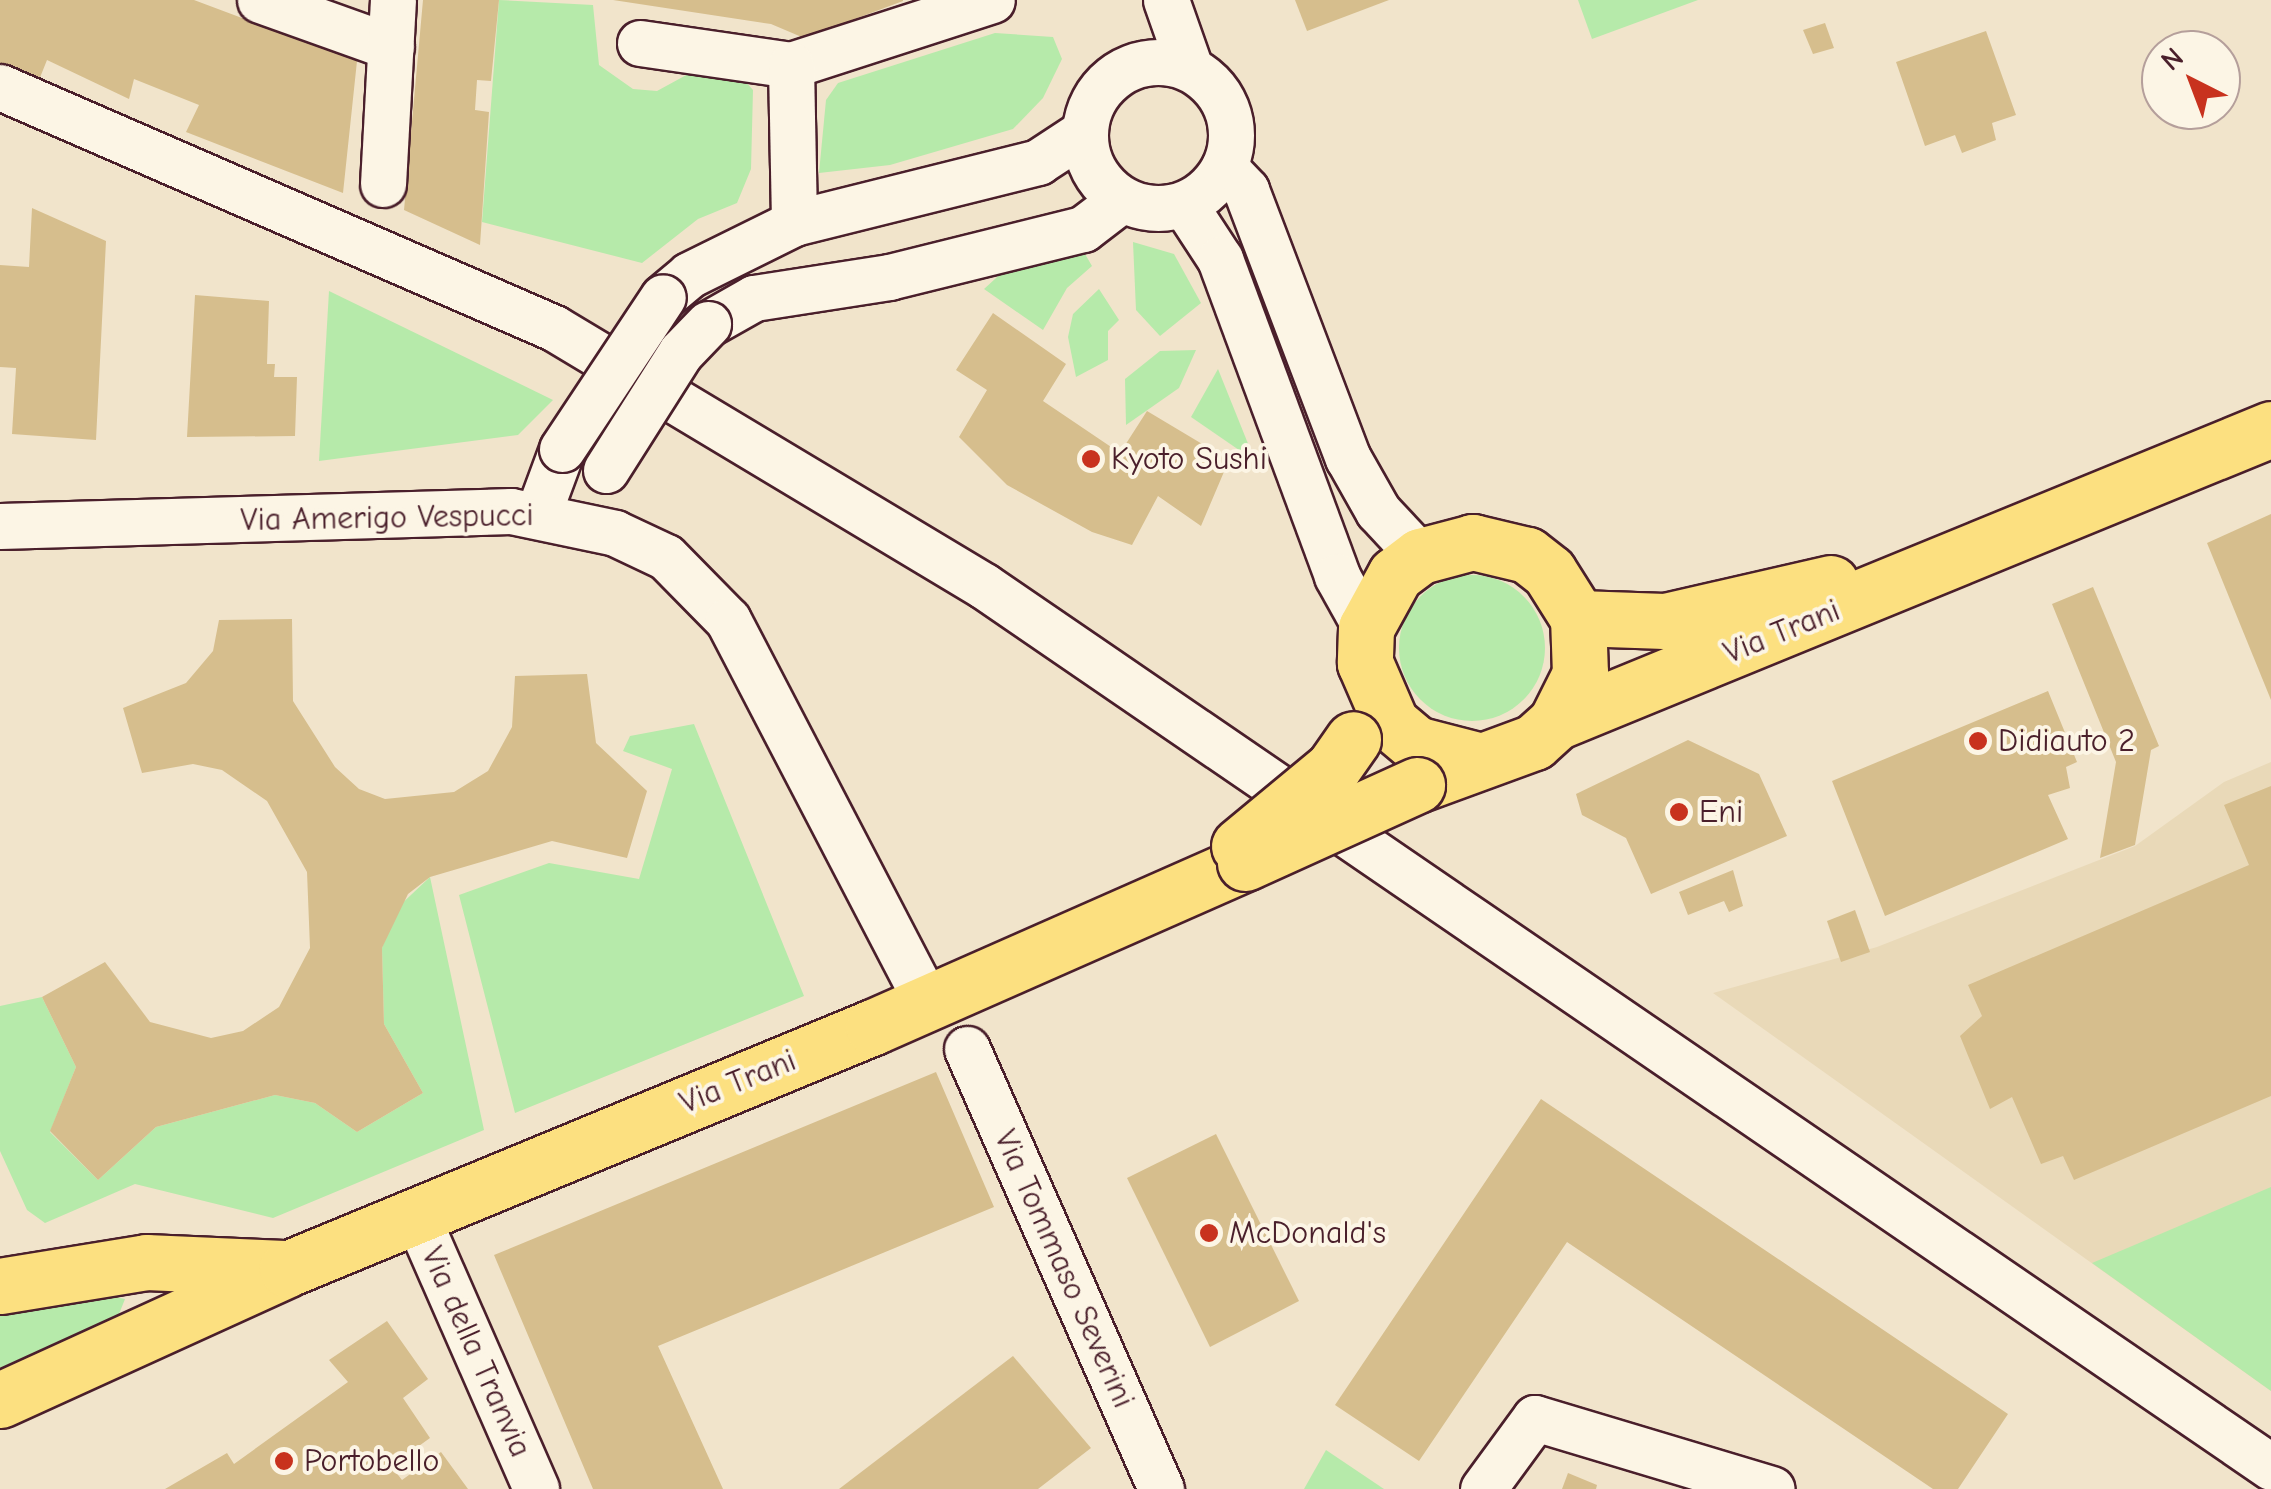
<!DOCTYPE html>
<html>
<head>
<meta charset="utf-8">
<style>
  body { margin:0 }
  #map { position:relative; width:2271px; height:1489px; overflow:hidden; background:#f1e4cb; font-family:"Comic Neue",sans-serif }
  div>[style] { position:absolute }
  .built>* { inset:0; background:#e9d9b8 }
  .green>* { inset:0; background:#b6eaaa }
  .round { border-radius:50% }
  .building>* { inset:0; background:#d6be8d }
  .roads { filter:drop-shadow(2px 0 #4a1f2b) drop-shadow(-2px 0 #4a1f2b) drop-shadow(0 2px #4a1f2b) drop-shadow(0 -2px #4a1f2b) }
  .minor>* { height:45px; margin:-22.5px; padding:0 22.5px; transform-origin:22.5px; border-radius:22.5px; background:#fcf5e5 }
  .minor>.ring { margin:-22.5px; padding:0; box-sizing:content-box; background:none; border:45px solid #fcf5e5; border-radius:50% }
  .major>* { height:55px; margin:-27.5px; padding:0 27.5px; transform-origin:27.5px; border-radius:27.5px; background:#fce080 }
  .bridges { filter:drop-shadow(2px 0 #4a1f2b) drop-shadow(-2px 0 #4a1f2b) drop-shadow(0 2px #4a1f2b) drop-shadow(0 -2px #4a1f2b) }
  .minor-bridge>* { height:45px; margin:-22.5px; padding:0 22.5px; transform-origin:22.5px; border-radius:22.5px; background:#fcf5e5 }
  .major-bridge>* { height:55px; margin:-27.5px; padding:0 27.5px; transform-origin:27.5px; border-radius:27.5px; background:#fce080 }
  .dots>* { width:28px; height:28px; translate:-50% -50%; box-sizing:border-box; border:5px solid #fcf5e5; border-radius:50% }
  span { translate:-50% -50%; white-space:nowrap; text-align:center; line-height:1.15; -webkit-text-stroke:8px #fcf5e5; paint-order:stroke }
  .poi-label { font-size:32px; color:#4a1f2b }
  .left { translate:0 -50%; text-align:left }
  .street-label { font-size:32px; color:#4a1f2b }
  .north { position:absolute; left:2141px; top:30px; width:100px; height:100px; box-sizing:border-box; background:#fcf5e5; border:2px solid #b59f9b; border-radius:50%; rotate:318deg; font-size:28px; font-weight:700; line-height:40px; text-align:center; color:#4a1f2b }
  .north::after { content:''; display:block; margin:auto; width:35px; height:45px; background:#c8321e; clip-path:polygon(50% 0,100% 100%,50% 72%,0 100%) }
</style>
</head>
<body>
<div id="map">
  <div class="built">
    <i style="clip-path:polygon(2271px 762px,2271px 1391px,1713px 993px,1877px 947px,2135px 846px,2224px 782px)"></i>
  </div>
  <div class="green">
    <i style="clip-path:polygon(499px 0,593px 5px,599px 65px,633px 89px,657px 91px,690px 73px,743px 79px,753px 90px,751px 169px,737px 203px,698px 219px,642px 263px,482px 222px)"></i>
    <i style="clip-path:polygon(1578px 0,1698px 0,1592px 39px)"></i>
    <i style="clip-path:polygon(995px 33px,1053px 37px,1062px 59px,1043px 98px,1013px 129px,890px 165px,819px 173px,826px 100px,838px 83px)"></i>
    <i style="clip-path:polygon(1133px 242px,1174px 254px,1201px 303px,1160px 336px,1136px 310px)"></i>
    <i style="clip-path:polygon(1085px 254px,1092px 266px,1067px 288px,1043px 330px,984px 289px,1007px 268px)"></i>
    <i style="clip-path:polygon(1099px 289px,1119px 320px,1108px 331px,1108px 360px,1076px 377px,1068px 337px,1073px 314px)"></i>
    <i style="clip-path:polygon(329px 291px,553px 400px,518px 435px,319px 461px)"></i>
    <i style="clip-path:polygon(1196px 350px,1179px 388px,1126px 425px,1125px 379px,1160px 351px)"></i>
    <i style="clip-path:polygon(1218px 369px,1255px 461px,1191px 417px)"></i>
    <i class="round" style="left:1399px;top:575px;width:146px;height:146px"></i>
    <i style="clip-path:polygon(694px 724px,804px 996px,515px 1113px,459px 895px,549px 863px,639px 879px,672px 769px,623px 751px,630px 736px)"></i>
    <i style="clip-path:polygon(430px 877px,484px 1130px,273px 1218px,135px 1184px,45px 1223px,27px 1210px,0 1151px,0 1006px,42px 997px,76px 1067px,50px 1132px,98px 1180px,156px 1127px,275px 1095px,315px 1103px,357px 1132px,423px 1093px,384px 1024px,382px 948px,395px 910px)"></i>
    <i style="clip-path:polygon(2271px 1187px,2271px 1391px,2092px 1263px)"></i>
    <i style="clip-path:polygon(105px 1295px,125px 1299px,119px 1314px,0 1368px,0 1312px)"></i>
    <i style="clip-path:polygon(1326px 1450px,1384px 1489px,1304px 1489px)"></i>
  </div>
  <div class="building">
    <i style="clip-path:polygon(0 0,194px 0,357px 61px,343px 193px,186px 132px,199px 105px,134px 79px,129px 99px,47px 60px,39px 80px,0 73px)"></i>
    <i style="clip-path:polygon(423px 0,499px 0,491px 81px,477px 80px,475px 110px,489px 112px,480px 245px,404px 210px)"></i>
    <i style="clip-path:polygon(613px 0,903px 0,903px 1px,804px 38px,771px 24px)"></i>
    <i style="clip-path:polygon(1295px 0,1389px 0,1307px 31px)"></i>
    <i style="clip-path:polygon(1825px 23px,1834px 48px,1813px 54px,1803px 30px)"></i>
    <i style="clip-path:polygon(1986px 31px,2016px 115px,1992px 123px,1996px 140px,1962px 153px,1955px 135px,1925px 146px,1896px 62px)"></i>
    <i style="clip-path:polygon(32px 208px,106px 241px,96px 440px,12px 434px,16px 368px,0 367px,0 265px,29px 267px)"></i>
    <i style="clip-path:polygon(195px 295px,269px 301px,267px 364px,275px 364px,274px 377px,297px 377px,295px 436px,187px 437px)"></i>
    <i style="clip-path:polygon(993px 313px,1066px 364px,1043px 401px,1120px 453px,1147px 411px,1229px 460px,1201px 526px,1158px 496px,1132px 545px,1092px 532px,1007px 485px,959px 437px,987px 390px,956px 370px)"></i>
    <i style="clip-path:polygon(2271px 514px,2271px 700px,2207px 543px)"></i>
    <i style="clip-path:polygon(2093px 587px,2159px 746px,2151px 750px,2135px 845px,2100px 858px,2116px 762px,2052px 604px)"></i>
    <i style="clip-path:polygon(292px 619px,293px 701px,335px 767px,359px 789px,385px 799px,454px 792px,488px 771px,512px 727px,515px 676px,587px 674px,596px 743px,647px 791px,627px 858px,552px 841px,430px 877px,408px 894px,382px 948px,384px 1024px,423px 1093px,357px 1132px,315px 1103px,275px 1095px,156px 1127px,98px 1180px,50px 1131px,76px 1067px,42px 997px,105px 962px,150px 1022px,211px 1038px,243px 1031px,279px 1007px,310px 948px,307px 872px,267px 801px,222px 770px,193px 764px,142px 773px,123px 708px,186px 683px,213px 651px,219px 620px)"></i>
    <i style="clip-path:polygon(2048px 691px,2077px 762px,2066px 767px,2070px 788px,2048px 795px,2068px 839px,1885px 916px,1832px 781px)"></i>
    <i style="clip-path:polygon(1688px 740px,1759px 774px,1787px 836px,1651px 894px,1626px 838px,1582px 815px,1576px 794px)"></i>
    <i style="clip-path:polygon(2271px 786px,2271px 1096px,2074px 1180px,2063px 1156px,2041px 1164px,2012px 1097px,1990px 1109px,1969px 1058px,1960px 1036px,1982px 1016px,1968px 985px,2249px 865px,2224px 805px)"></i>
    <i style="clip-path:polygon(1733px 870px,1743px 906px,1729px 912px,1724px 901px,1688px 915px,1679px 892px)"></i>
    <i style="clip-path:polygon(1855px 910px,1870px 952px,1841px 962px,1827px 921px)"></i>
    <i style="clip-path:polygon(936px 1072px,994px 1207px,658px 1346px,723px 1489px,593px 1489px,494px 1255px)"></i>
    <i style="clip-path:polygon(1541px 1099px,2008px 1414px,1958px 1489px,1933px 1489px,1567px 1242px,1419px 1461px,1335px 1405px)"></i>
    <i style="clip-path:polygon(1216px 1134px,1299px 1301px,1210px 1347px,1127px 1178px)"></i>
    <i style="clip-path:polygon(387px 1321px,428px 1379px,403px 1398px,430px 1438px,391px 1466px,402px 1480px,441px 1452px,468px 1489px,165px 1489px,227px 1453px,234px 1464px,348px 1382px,329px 1360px)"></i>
    <i style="clip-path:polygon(1013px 1356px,1091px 1448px,1038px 1489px,839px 1489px)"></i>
    <i style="clip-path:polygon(1568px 1473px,1597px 1485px,1596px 1489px,1562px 1489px)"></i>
  </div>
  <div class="roads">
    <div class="minor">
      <i style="left:260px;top:0;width:139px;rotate:19.7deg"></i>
      <i style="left:1166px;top:0;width:72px;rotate:70.6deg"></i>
      <i style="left:640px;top:43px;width:153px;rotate:8.3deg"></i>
      <i style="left:791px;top:65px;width:211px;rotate:-17.9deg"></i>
      <i class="ring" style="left:1085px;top:62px;width:101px;height:101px"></i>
      <i style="left:791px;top:65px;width:158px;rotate:88.9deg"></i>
      <i style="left:0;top:87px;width:604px;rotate:23.51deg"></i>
      <i style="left:554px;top:328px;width:501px;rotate:30.96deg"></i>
      <i style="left:984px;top:586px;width:1560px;rotate:34.39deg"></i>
      <i style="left:1224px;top:167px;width:32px;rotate:46deg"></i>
      <i style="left:1246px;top:190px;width:287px;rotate:69.2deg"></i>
      <i style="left:1348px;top:458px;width:61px;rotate:60.5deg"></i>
      <i style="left:1378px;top:511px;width:62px;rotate:47deg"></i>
      <i style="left:383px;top:184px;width:184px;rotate:-86.9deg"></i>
      <i style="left:1184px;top:204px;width:66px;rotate:56.8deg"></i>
      <i style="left:1220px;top:259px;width:338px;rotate:69.7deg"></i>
      <i style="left:1337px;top:576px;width:60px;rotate:60.9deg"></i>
      <i style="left:663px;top:297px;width:34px;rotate:-40deg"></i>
      <i style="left:689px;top:275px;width:117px;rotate:-26.3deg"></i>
      <i style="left:794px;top:223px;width:252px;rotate:-14deg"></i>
      <i style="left:1038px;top:162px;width:55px;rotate:-33.1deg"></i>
      <i style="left:708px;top:324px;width:53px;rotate:-29.5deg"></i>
      <i style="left:754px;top:298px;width:137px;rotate:-8.8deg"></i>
      <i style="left:889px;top:277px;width:200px;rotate:-13.9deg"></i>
      <i style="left:1083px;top:229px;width:48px;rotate:-37.3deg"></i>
      <i style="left:538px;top:514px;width:69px;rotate:-69.7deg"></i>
      <i style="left:0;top:526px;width:511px;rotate:-1.68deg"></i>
      <i style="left:511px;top:511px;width:106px;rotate:11.9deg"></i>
      <i style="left:615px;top:533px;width:56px;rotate:25.2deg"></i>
      <i style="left:666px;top:557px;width:88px;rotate:45.5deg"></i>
      <i style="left:728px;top:620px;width:432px;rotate:62.5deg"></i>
      <i style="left:967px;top:1049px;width:481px;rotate:66.2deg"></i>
      <i style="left:416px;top:1215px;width:299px;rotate:66.3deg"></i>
      <i style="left:1483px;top:1489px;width:88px;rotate:-53.8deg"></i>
      <i style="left:1535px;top:1418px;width:247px;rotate:16.7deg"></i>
    </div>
    <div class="major">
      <i style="left:1578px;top:618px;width:87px;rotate:2deg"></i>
      <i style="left:1665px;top:621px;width:170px;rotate:-12.9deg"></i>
      <i style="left:1556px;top:722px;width:773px;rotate:-22.28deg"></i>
      <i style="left:1417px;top:785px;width:125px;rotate:-20.2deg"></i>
      <i style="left:1534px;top:742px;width:30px;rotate:-42deg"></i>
      <i style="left:1556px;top:722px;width:54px;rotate:-63.4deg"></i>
      <i style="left:1580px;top:674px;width:56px;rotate:-92deg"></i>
      <i style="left:1578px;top:618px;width:54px;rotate:-122.2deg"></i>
      <i style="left:1549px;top:572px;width:28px;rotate:-142deg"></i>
      <i style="left:1527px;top:555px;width:56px;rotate:-166.5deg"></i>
      <i style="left:1473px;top:542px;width:55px;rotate:165.2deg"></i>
      <i style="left:1420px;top:556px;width:31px;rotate:143deg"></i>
      <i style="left:1395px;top:575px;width:60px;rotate:118.7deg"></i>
      <i style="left:1366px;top:628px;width:35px;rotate:92deg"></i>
      <i style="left:1365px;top:663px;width:65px;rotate:66.6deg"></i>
      <i style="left:1391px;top:723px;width:33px;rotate:40deg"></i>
      <i style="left:1416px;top:744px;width:64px;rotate:14.5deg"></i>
      <i style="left:0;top:1286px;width:148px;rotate:-9.3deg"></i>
      <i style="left:146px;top:1262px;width:138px;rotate:2.5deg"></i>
      <i style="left:0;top:1400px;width:315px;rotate:-24.5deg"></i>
      <i style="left:287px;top:1269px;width:634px;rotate:-22.44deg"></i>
      <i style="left:873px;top:1027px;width:407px;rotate:-23.8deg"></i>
    </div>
  </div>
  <div class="bridges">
    <div class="minor-bridge">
      <i style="left:562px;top:449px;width:182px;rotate:-56.4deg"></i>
      <i style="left:606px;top:470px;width:140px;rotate:-57.6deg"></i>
      <i style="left:681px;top:352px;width:39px;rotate:-46deg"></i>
    </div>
    <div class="major-bridge">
      <i style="left:1239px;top:846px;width:122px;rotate:-39.7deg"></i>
      <i style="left:1333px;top:768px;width:35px;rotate:-55deg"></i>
      <i style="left:1245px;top:863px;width:189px;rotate:-24.4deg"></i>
    </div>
  </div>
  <div class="dots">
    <i style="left:1091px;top:459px;background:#c8321e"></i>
    <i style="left:1978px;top:741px;background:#c8321e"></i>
    <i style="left:1679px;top:812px;background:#c8321e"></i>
    <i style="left:1209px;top:1233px;background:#c8321e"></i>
    <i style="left:284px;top:1461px;background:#c8321e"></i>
  </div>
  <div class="poi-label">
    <span class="left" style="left:1111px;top:459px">Kyoto Sushi</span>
    <span class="left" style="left:1998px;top:741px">Didiauto 2</span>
    <span class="left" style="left:1699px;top:812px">Eni</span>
    <span class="left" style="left:1229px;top:1233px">McDonald's</span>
    <span class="left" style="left:304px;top:1461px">Portobello</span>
  </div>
  <div class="street-label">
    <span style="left:387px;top:518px;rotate:-1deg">Via Amerigo Vespucci</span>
    <span style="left:1782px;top:632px;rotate:-22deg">Via Trani</span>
    <span style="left:738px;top:1082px;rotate:-22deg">Via Trani</span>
    <span style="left:1064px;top:1269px;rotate:66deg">Via Tommaso Severini</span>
    <span style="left:476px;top:1352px;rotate:66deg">Via della Tranvia</span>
  </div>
  <div class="north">N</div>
</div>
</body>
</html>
